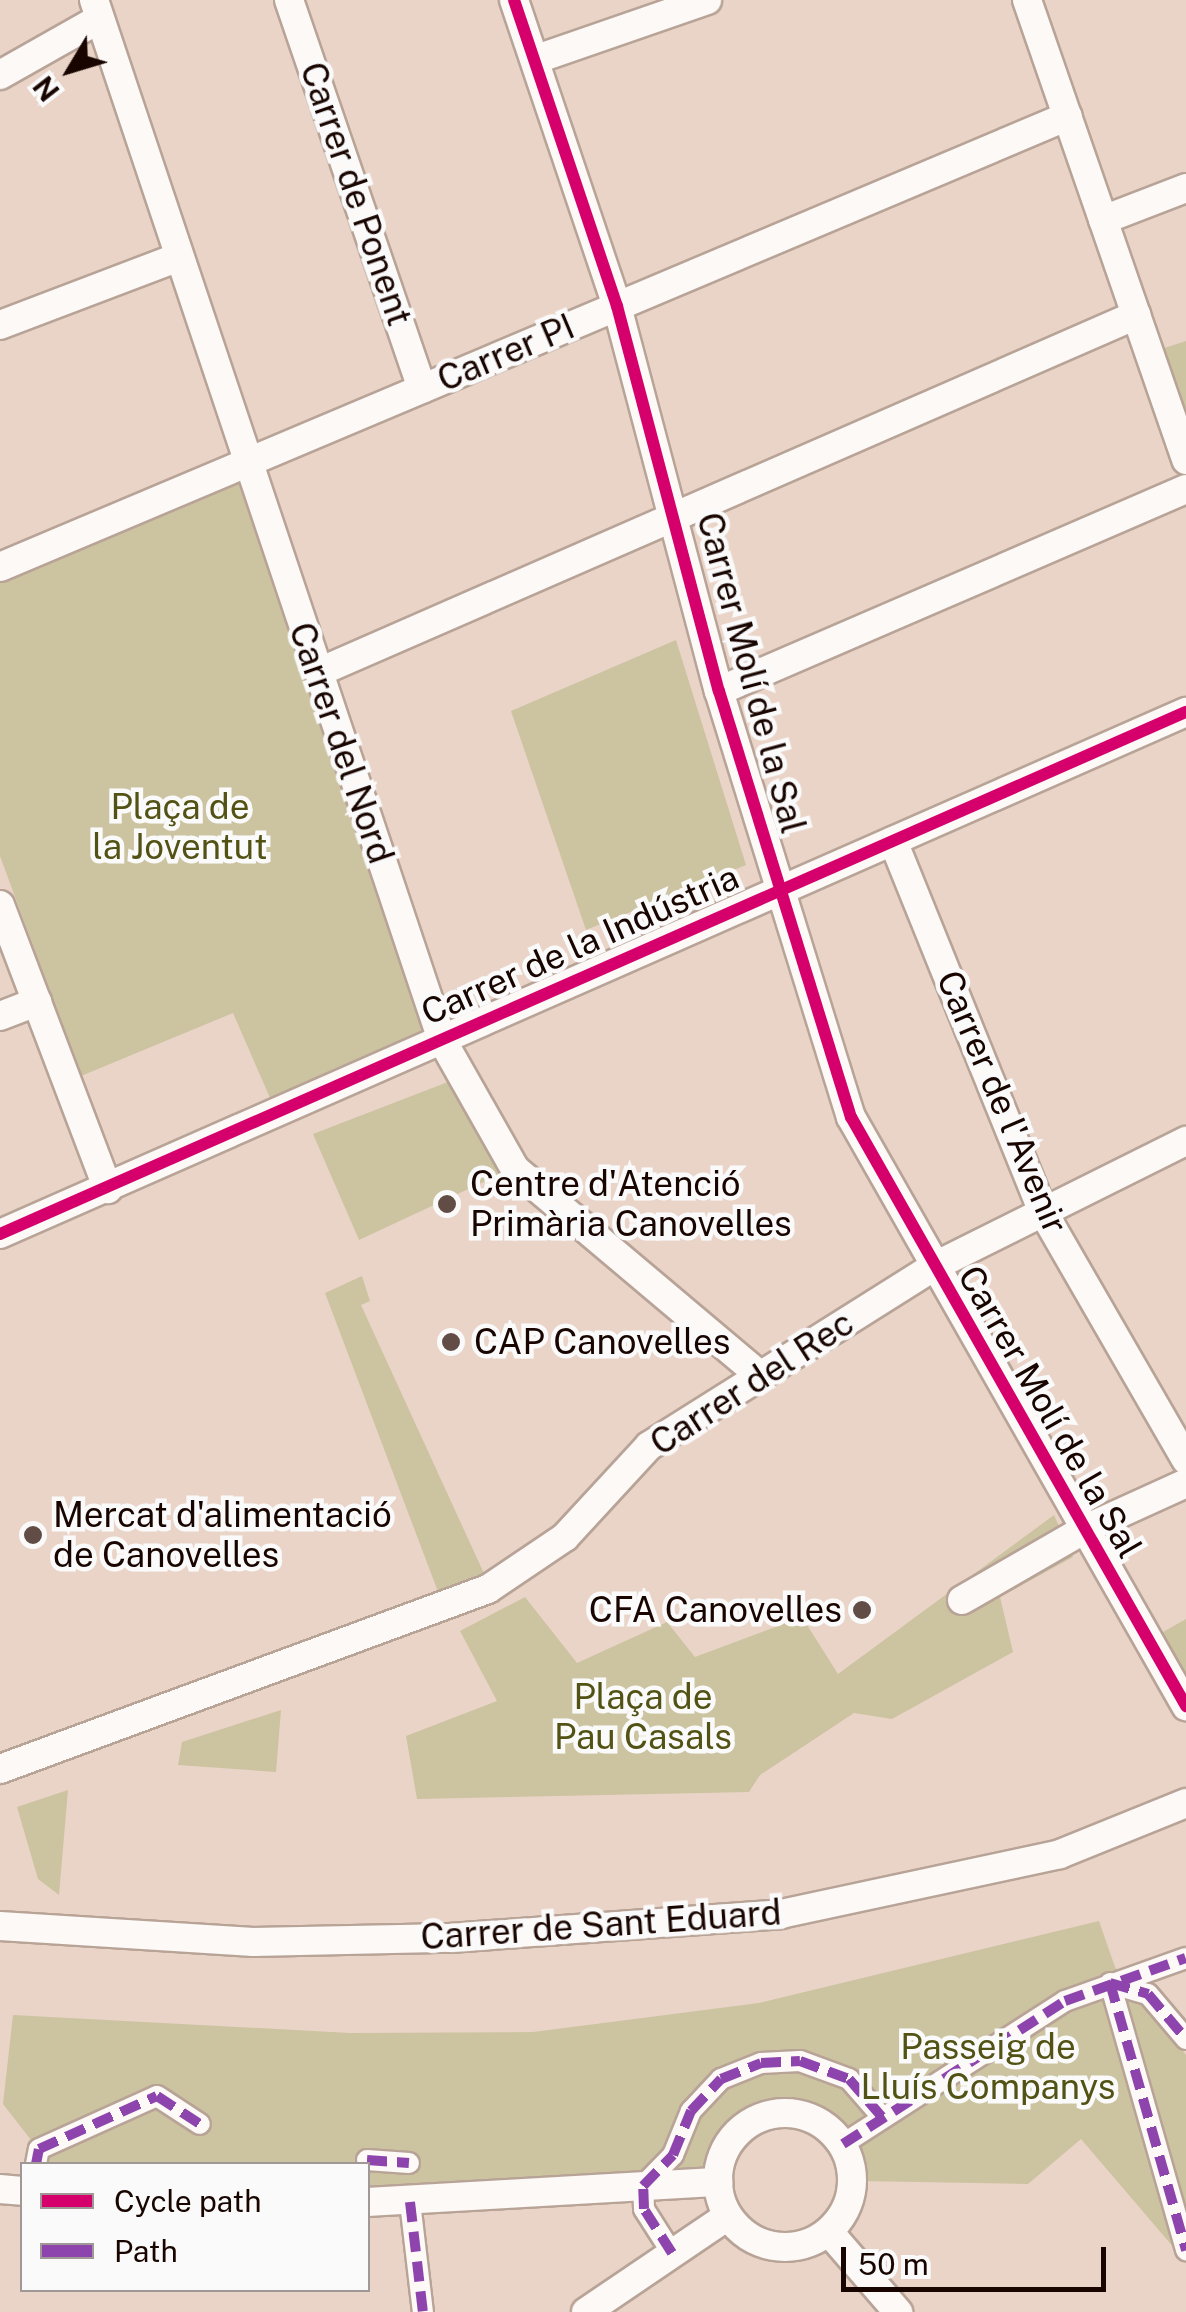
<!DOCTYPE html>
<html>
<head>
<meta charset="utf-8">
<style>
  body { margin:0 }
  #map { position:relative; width:1186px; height:2312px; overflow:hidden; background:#ead4c8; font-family:"Public Sans",sans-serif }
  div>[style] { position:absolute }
  .green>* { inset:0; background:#ccc3a0 }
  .roads { filter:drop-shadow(2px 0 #b8a397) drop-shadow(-2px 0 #b8a397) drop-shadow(0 2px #b8a397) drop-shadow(0 -2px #b8a397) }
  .pedestrian>* { height:20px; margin:-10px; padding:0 10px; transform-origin:10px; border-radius:10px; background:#fcf9f7 }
  .minor>* { height:28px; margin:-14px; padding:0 14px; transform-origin:14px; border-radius:14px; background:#fcf9f7 }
  .minor>.ring { margin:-14px; padding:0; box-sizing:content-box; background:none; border:28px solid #fcf9f7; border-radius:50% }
  .quiet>* { height:10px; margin-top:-5px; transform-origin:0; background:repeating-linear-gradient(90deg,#8e44ad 0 20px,transparent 0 30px) }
  .cycleway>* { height:12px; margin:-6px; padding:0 6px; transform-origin:6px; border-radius:6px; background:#d6006c }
  .dots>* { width:28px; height:28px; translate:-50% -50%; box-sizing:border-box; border:5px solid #fafafa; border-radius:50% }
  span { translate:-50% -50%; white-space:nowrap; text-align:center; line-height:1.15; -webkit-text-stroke:9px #fafafa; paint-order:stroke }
  .street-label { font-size:35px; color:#190500 }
  .park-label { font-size:35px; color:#525214 }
  .poi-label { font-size:35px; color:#190500 }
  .left { translate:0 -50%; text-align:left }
  .right { translate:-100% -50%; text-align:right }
  .legend { position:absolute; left:20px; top:2162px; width:350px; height:130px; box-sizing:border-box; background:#fafafa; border:2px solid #a09896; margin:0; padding:12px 18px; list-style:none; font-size:30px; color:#190500 }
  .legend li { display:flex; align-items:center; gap:20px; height:50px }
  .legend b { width:50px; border:2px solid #a09896 }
  .north { position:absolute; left:20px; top:20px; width:100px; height:100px; -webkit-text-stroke:8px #fafafa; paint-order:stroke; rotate:232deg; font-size:28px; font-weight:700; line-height:40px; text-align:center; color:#190500 }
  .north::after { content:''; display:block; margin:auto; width:35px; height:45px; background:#190500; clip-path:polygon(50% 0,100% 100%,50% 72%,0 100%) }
  .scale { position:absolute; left:841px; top:2247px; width:265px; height:45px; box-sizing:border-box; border:5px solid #190500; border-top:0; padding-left:12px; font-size:30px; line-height:35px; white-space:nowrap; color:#190500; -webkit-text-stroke:8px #fafafa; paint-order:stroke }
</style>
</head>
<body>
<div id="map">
  <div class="green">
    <i style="clip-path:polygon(1186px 341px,1186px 460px,1149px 353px)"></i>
    <i style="clip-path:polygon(251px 472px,442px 1040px,277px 1114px,233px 1013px,81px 1076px,0 856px,0 575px)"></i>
    <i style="clip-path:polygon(676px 640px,746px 865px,586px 930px,511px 711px)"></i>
    <i style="clip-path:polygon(453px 1080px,509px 1170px,359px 1240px,313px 1134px)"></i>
    <i style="clip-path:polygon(362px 1276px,370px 1301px,361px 1305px,487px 1580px,440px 1597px,325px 1293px)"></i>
    <i style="clip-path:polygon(1054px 1515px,1073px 1557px,1000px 1597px,1013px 1652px,892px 1719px,854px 1713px,760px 1775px,749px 1792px,417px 1799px,406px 1736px,497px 1701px,460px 1631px,525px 1597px,577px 1663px,667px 1622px,695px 1657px,802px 1617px,838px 1674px)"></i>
    <i style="clip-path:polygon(1186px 1619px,1186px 1706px,1147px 1641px)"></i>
    <i style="clip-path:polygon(281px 1710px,276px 1772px,178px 1765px,182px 1742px)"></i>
    <i style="clip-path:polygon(68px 1790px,59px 1895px,38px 1879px,17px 1807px)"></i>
    <i style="clip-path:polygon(1099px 1921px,1115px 1967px,1186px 2055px,1186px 2262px,1081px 2139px,1028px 2184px,859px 2181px,853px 2147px,824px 2117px,787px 2101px,727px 2131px,711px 2171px,368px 2193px,368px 2164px,36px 2164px,38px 2149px,3px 2104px,13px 2015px,350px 2033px,533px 2032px,759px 2003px)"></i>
  </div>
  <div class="roads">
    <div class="pedestrian">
      <i style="left:1110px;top:1983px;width:278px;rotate:74.1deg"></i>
      <i style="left:1112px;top:1984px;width:37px;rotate:16deg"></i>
      <i style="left:1148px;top:1994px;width:59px;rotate:49.8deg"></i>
      <i style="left:843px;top:2144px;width:264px;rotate:-32.8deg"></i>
      <i style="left:1065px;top:2001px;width:128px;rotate:-19.6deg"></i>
      <i style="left:367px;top:2160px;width:42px;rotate:4.1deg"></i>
      <i style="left:36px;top:2164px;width:15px;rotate:-79deg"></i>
      <i style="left:39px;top:2149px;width:129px;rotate:-24.2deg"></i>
      <i style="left:157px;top:2096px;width:51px;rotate:33.1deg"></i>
      <i style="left:410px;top:2202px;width:111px;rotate:83.3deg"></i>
      <i style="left:672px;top:2253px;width:52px;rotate:-122.5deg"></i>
      <i style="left:644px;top:2209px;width:23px;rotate:-92deg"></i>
      <i style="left:643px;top:2186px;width:43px;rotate:-45.9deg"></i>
      <i style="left:673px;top:2155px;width:48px;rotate:-67.8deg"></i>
      <i style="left:691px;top:2111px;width:44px;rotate:-46.8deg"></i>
      <i style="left:721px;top:2079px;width:43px;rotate:-21.8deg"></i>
      <i style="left:761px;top:2063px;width:39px;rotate:-3deg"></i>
      <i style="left:800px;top:2061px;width:52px;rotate:20.2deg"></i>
      <i style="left:849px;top:2079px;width:50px;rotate:49deg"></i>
    </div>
    <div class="minor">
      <i style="left:94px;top:0;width:1097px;rotate:71.5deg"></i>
      <i style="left:442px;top:1040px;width:148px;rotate:60.5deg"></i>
      <i style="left:515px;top:1169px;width:322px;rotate:40.1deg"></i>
      <i style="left:289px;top:0;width:411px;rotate:71.1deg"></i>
      <i style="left:514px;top:0;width:323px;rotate:71.4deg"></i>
      <i style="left:617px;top:306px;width:398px;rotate:75.2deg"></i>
      <i style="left:719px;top:691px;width:446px;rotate:72.8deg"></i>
      <i style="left:851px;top:1117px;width:678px;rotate:60.37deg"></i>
      <i style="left:1027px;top:0;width:487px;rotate:70.9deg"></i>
      <i style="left:537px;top:59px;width:180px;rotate:-19.1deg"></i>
      <i style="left:0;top:75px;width:114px;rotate:-29.5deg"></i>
      <i style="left:1103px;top:220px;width:89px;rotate:-21.1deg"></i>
      <i style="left:0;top:325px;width:191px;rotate:-20.8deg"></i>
      <i style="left:0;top:567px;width:1159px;rotate:-22.89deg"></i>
      <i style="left:319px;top:672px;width:892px;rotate:-23.6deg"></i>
      <i style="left:719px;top:691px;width:509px;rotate:-23.39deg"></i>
      <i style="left:893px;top:841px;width:400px;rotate:68deg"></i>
      <i style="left:1043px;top:1212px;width:286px;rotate:60deg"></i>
      <i style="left:0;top:905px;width:304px;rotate:69.2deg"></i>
      <i style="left:0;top:1016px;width:40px;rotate:-21deg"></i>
      <i style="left:0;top:1234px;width:1296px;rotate:-23.76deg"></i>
      <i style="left:962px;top:1600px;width:140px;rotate:-30deg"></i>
      <i style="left:1083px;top:1530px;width:113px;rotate:-24.5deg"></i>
      <i style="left:0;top:1769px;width:520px;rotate:-20.25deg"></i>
      <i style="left:488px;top:1589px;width:93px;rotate:-34deg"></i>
      <i style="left:565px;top:1537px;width:124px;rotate:-47.3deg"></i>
      <i style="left:649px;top:1446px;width:336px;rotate:-32.2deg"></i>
      <i style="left:933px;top:1267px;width:283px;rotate:-26.5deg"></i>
      <i style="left:0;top:1926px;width:254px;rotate:3.6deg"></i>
      <i style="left:253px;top:1942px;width:197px;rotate:-1.2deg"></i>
      <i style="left:450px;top:1938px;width:332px;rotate:-4.1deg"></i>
      <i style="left:781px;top:1914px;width:285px;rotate:-12.1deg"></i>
      <i style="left:1060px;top:1854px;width:136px;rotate:-22deg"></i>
      <i class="ring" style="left:718px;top:2113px;width:106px;height:106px"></i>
      <i style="left:0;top:2189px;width:22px;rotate:5deg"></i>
      <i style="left:368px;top:2202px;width:351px;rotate:-3.3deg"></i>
      <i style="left:829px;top:2232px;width:106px;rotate:49.2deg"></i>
      <i style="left:586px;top:2312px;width:171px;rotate:-34.1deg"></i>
    </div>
  </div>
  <div class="quiet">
    <i style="left:1110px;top:1983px;width:278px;rotate:74.1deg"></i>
    <i style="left:1110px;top:1983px;width:40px;rotate:16deg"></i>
    <i style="left:1148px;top:1994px;width:59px;rotate:49.8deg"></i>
    <i style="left:843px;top:2144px;width:264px;rotate:-32.8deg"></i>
    <i style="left:1065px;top:2001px;width:128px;rotate:-19.6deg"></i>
    <i style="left:367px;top:2160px;width:42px;rotate:4.1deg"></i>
    <i style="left:36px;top:2164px;width:15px;rotate:-79deg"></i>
    <i style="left:39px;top:2149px;width:129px;rotate:-24.2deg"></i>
    <i style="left:157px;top:2096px;width:51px;rotate:33.1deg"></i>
    <i style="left:410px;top:2202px;width:111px;rotate:83.3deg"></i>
    <i style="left:672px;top:2253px;width:52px;rotate:-122.5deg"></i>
    <i style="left:644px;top:2209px;width:23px;rotate:-92deg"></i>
    <i style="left:643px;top:2186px;width:43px;rotate:-45.9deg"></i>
    <i style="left:673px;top:2155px;width:48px;rotate:-67.8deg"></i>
    <i style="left:691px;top:2111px;width:44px;rotate:-46.8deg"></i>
    <i style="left:721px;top:2079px;width:43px;rotate:-21.8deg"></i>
    <i style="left:761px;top:2063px;width:39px;rotate:-3deg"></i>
    <i style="left:800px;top:2061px;width:52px;rotate:20.2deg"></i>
    <i style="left:849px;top:2079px;width:50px;rotate:49deg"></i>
  </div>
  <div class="cycleway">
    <i style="left:514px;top:0;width:323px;rotate:71.4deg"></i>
    <i style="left:617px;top:306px;width:398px;rotate:75.2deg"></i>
    <i style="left:719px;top:691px;width:446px;rotate:72.8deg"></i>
    <i style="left:851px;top:1117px;width:678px;rotate:60.37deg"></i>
    <i style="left:0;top:1234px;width:1296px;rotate:-23.76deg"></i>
  </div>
  <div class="dots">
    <i style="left:447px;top:1204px;background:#624d46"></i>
    <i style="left:451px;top:1342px;background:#624d46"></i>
    <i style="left:33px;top:1535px;background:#624d46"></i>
    <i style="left:862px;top:1610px;background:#624d46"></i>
  </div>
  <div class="street-label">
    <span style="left:356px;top:194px;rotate:71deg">Carrer de Ponent</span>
    <span style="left:506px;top:353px;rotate:-23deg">Carrer PI</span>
    <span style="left:751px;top:673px;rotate:75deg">Carrer Molí de la Sal</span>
    <span style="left:341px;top:743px;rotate:71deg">Carrer del Nord</span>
    <span style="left:580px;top:945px;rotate:-24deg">Carrer de la Indústria</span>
    <span style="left:1002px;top:1102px;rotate:67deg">Carrer de l'Avenir</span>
    <span style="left:752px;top:1383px;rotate:-33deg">Carrer del Rec</span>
    <span style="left:1050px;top:1412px;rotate:60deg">Carrer Molí de la Sal</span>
    <span style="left:601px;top:1925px;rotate:-4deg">Carrer de Sant Eduard</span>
  </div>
  <div class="park-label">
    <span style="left:180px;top:827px">Plaça de<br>la Joventut</span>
    <span style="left:643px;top:1717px">Plaça de<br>Pau Casals</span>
    <span style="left:988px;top:2067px">Passeig de<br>Lluís Companys</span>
  </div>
  <div class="poi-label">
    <span class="left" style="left:470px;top:1204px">Centre d'Atenció<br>Primària Canovelles</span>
    <span class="left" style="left:474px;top:1342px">CAP Canovelles</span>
    <span class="left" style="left:53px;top:1535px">Mercat d'alimentació<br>de Canovelles</span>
    <span class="right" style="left:842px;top:1610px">CFA Canovelles</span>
  </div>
  <ul class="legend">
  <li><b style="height:12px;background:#d6006c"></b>Cycle path</li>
  <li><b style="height:12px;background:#8e44ad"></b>Path</li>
  </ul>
  <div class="north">N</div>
  <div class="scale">50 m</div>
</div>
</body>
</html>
